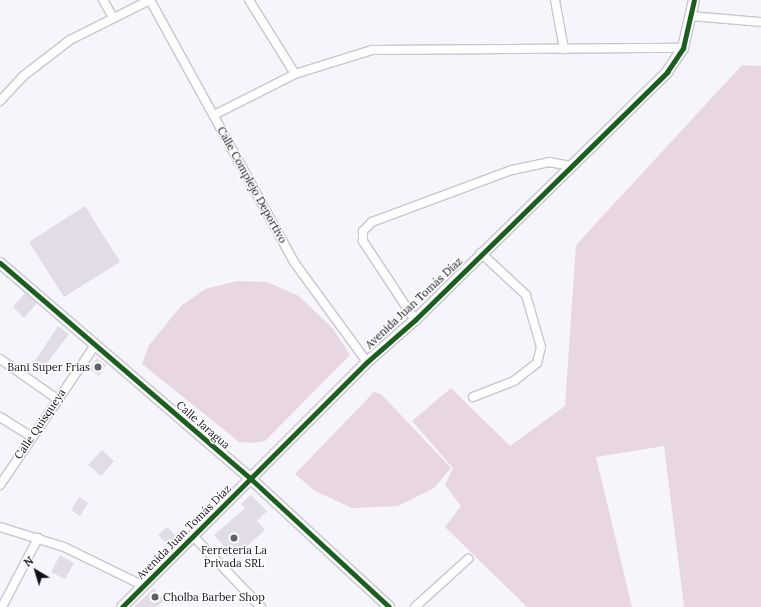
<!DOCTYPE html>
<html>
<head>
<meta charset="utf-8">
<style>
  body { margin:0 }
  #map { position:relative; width:761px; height:607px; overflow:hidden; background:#f6f5fb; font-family:Lora,serif }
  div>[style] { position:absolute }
  .green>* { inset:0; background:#e8d7e3 }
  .building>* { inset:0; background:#e2dce6 }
  .roads { filter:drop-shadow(1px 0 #c8c7cf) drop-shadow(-1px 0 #c8c7cf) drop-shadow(0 1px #c8c7cf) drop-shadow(0 -1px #c8c7cf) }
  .minor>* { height:8px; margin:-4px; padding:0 4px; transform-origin:4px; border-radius:4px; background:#fefefe }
  .tertiary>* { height:10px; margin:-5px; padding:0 5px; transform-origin:5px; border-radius:5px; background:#fefefe }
  .cycleway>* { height:5px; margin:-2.5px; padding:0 2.5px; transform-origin:2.5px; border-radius:2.5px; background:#1b5e20 }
  .dots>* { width:11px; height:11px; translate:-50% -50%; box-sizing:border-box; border:2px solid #fff; border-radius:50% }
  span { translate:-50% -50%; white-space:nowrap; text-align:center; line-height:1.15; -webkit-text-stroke:3px #fff; paint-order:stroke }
  .street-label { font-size:11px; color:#110f19 }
  .poi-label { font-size:11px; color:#110f19 }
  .right { translate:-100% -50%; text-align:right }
  .left { translate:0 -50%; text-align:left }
  .north { position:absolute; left:16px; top:551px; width:40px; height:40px; -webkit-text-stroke:3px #fff; paint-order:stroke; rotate:322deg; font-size:11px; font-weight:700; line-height:16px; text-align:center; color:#110f19 }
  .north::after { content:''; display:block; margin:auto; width:14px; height:18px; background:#110f19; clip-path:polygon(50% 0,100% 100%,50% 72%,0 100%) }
</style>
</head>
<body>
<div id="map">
  <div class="green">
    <i style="clip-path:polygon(742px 65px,761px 66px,761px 607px,684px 607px,664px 446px,596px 457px,632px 607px,527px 607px,445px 527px,461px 506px,445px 485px,453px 468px,412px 421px,451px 388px,510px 446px,565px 406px,576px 245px)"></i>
    <i style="clip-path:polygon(237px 281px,267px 282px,299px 296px,333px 329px,350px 355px,265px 441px,252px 443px,239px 442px,142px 364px,149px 345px,181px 306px,205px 289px)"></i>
    <i style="clip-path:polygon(374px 392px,381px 394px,451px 468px,434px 488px,398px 506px,352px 508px,315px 491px,295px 474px)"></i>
  </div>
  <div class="building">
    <i style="clip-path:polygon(85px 206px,120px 262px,64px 297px,29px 242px)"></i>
    <i style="clip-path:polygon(25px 293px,37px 303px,24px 318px,13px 307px)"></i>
    <i style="clip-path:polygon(58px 326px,69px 334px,42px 370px,33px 364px)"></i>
    <i style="clip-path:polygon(97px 358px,106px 365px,99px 376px,89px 369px)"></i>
    <i style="clip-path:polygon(102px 450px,114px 461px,101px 476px,88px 465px)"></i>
    <i style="clip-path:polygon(251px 495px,267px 511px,257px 521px,265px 530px,234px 558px,214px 535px,245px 508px,241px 504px)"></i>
    <i style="clip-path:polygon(79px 497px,88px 503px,80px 516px,71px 510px)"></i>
    <i style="clip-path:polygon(167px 527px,176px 536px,167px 544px,158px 535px)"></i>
    <i style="clip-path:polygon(60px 555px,74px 563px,65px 579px,51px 572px)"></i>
    <i style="clip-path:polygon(154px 588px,164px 601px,156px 607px,134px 607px)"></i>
  </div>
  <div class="roads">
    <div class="minor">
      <i style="left:103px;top:0;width:20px;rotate:60deg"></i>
      <i style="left:150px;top:0;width:299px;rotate:61.2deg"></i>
      <i style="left:294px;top:262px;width:124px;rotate:53.9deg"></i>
      <i style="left:249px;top:0;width:87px;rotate:58.1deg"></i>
      <i style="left:555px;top:0;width:50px;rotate:79.6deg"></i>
      <i style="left:692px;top:16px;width:69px;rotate:5deg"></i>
      <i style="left:0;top:101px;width:33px;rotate:-47deg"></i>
      <i style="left:22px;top:77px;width:61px;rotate:-37.6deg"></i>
      <i style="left:70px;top:40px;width:89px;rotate:-26.6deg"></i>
      <i style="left:214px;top:115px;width:91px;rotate:-26.8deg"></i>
      <i style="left:295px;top:74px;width:81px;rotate:-17.3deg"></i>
      <i style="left:372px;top:50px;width:311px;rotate:-0.4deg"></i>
      <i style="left:415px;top:320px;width:95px;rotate:-123.4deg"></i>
      <i style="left:363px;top:241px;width:10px;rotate:-90deg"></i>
      <i style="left:363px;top:231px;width:13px;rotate:-45deg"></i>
      <i style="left:372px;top:222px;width:149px;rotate:-20.4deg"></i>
      <i style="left:512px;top:170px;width:38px;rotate:-12deg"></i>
      <i style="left:549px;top:162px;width:22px;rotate:10deg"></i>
      <i style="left:0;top:359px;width:68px;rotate:34.9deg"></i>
      <i style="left:473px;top:397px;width:44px;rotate:-21.3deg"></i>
      <i style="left:514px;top:381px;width:29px;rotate:-38deg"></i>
      <i style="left:537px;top:363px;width:16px;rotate:-76deg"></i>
      <i style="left:541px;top:347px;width:54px;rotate:-106.1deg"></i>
      <i style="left:526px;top:295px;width:62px;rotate:-137deg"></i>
      <i style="left:0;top:417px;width:38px;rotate:32deg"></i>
      <i style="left:0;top:485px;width:169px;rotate:-55.8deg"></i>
      <i style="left:0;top:527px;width:67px;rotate:17.4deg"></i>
      <i style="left:64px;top:547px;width:89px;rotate:26deg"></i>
      <i style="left:194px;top:537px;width:97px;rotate:46.3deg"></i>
      <i style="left:2px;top:607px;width:78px;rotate:-62.4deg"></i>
      <i style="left:415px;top:607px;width:72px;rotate:-42.2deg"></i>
    </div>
    <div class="tertiary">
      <i style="left:0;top:263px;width:331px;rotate:40.7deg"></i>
      <i style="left:251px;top:479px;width:188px;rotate:42.8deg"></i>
      <i style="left:122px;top:607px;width:346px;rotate:-45deg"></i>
      <i style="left:367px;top:362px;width:64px;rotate:-41.2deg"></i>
      <i style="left:415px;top:320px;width:354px;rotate:-44.5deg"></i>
      <i style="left:667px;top:72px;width:29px;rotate:-56deg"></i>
      <i style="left:683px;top:48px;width:49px;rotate:-77.1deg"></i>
    </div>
  </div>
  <div class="cycleway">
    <i style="left:0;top:263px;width:331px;rotate:40.7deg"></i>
    <i style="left:251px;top:479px;width:188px;rotate:42.8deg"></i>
    <i style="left:122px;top:607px;width:346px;rotate:-45deg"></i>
    <i style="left:367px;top:362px;width:64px;rotate:-41.2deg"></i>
    <i style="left:415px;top:320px;width:354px;rotate:-44.5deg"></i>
    <i style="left:667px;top:72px;width:29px;rotate:-56deg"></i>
    <i style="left:683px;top:48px;width:49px;rotate:-77.1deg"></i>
  </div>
  <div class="dots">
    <i style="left:98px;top:367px;background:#616068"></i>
    <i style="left:234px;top:538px;background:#616068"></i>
    <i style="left:155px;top:597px;background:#616068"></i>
  </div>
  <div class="street-label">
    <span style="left:252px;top:185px;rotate:61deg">Calle Complejo Deportivo</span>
    <span style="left:414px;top:303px;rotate:-43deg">Avenida Juan Tomás Díaz</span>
    <span style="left:40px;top:424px;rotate:-56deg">Calle Quisqueya</span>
    <span style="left:203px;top:425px;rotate:41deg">Calle Jaragua</span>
    <span style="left:184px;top:532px;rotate:-45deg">Avenida Juan Tomás Díaz</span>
  </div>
  <div class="poi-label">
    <span class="right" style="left:90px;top:367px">Bani Super Frias</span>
    <span style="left:234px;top:557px">Ferreteria La<br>Privada SRL</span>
    <span class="left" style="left:163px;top:597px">Cholba Barber Shop</span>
  </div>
  <div class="north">N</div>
</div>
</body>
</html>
